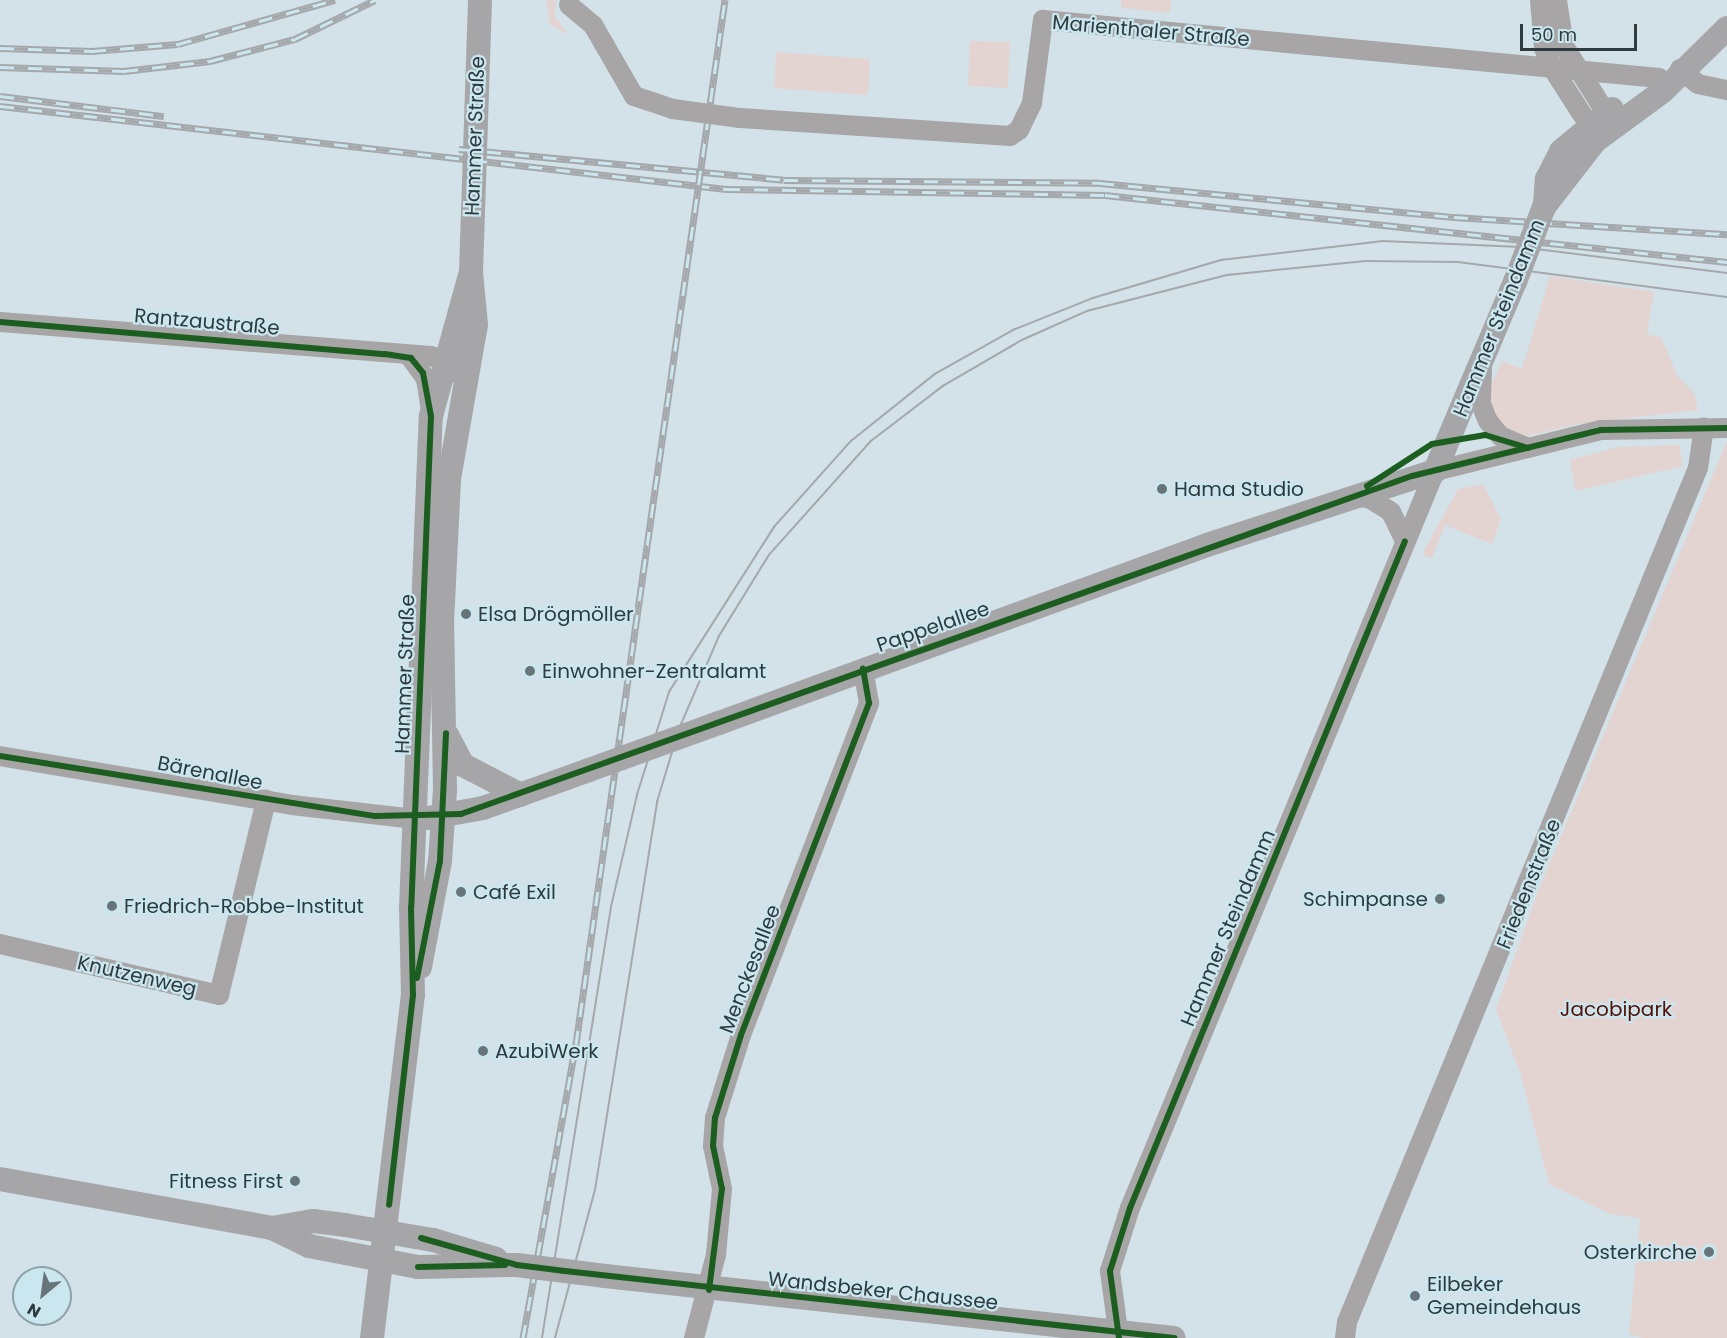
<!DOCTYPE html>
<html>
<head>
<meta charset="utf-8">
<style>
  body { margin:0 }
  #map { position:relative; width:1727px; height:1338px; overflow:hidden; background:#d2e2e8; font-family:Poppins,sans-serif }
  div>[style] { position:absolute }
  .green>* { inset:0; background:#e4d4d1 }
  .minor>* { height:20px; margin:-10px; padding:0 10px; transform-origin:10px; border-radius:10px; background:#a7a5a5 }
  .major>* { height:24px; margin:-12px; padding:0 12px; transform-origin:12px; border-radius:12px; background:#a6a6a8 }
  .tram>* { height:1.5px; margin:-0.75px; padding:0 0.75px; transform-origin:0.75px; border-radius:0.75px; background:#a4a8ab }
  .rail>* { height:7px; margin-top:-3.5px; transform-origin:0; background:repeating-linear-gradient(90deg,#cae7f0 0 14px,#a4a8ab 0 28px); box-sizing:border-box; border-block:2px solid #a4a8ab }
  .minor-bridge>* { height:20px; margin:-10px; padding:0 10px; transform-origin:10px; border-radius:10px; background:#a7a5a5 }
  .major-bridge>* { height:24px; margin:-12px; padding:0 12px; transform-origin:12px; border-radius:12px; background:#a6a6a8 }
  .cycleway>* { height:6px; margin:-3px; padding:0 3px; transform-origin:3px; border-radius:3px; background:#1b5e20 }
  .dots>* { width:16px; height:16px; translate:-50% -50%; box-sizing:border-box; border:3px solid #cae7f0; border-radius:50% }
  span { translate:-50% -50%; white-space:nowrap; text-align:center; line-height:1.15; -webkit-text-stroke:4.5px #cae7f0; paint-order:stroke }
  .street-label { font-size:20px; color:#2e3a3d }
  .poi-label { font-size:20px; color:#2e3a3d }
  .left { translate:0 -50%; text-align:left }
  .right { translate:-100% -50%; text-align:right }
  .park-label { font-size:20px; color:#560f04 }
  .north { position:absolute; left:12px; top:1266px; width:60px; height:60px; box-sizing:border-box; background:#cae7f0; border:2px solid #8ca2a8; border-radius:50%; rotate:209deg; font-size:16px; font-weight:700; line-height:24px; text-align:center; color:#2e3a3d }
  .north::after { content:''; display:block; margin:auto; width:21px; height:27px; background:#677579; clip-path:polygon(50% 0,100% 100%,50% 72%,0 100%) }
  .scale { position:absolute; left:1520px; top:24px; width:117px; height:27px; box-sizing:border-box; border:3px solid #2e3a3d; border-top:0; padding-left:8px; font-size:18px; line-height:21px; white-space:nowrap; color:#2e3a3d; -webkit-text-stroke:4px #cae7f0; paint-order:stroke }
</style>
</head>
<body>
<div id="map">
  <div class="green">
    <i style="clip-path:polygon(546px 0,556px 0,555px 17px,569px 35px,550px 25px)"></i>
    <i style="clip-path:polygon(1121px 0,1171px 0,1170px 13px,1121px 8px)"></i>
    <i style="clip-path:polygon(970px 41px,1010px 42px,1008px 88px,968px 86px)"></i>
    <i style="clip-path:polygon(776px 52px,870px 59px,868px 95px,774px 88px)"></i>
    <i style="clip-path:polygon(1550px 276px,1654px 292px,1647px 334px,1661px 337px,1678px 377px,1694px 393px,1698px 410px,1578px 424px,1528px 436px,1506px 431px,1491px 415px,1491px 386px,1502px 361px,1522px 369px)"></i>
    <i style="clip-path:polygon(1727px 441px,1727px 1338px,1643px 1338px,1629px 1334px,1640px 1218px,1610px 1214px,1549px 1184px,1521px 1075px,1496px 1009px,1538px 891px)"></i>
    <i style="clip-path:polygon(1679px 445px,1683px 466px,1575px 491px,1570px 460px,1618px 447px)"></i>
    <i style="clip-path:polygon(1483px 484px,1501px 519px,1492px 544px,1445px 525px,1432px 559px,1422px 554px,1458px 489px)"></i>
  </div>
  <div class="minor">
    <i style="left:1540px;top:0;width:48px;rotate:85.2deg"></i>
    <i style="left:1544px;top:48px;width:23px;rotate:67deg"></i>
    <i style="left:1553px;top:69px;width:67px;rotate:57.3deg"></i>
    <i style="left:1589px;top:125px;width:18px;rotate:27deg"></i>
    <i style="left:1605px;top:133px;width:20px;rotate:-87deg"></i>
    <i style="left:1606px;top:113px;width:79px;rotate:-122.1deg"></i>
    <i style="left:1564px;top:46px;width:47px;rotate:-98.7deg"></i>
    <i style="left:569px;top:5px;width:31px;rotate:40deg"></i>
    <i style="left:593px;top:25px;width:82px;rotate:60deg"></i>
    <i style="left:634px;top:96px;width:41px;rotate:18.4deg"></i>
    <i style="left:1680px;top:69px;width:23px;rotate:40deg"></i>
    <i style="left:1698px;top:84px;width:30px;rotate:12deg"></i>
    <i style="left:740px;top:118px;width:271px;rotate:3.8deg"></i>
    <i style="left:1010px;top:136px;width:11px;rotate:-34deg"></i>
    <i style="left:1019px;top:130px;width:30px;rotate:-64deg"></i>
    <i style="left:1032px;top:103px;width:84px;rotate:-82.5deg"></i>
    <i style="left:1043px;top:20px;width:619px;rotate:5.38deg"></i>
    <i style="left:0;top:322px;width:432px;rotate:4.5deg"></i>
    <i style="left:431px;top:356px;width:15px;rotate:20deg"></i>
    <i style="left:445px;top:361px;width:14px;rotate:54deg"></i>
    <i style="left:411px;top:358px;width:26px;rotate:54deg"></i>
    <i style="left:426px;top:379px;width:31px;rotate:81deg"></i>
    <i style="left:1482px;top:370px;width:34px;rotate:92deg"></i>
    <i style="left:1481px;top:404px;width:18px;rotate:68deg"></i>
    <i style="left:1488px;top:421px;width:19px;rotate:51deg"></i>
    <i style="left:1500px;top:436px;width:30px;rotate:23deg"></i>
    <i style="left:1354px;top:497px;width:15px;rotate:4deg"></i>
    <i style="left:1369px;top:498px;width:26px;rotate:32deg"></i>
    <i style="left:1391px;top:512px;width:32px;rotate:64deg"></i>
    <i style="left:0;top:756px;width:296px;rotate:9.5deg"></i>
    <i style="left:292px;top:805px;width:124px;rotate:6.5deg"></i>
    <i style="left:0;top:944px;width:225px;rotate:13.1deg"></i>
    <i style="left:219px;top:995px;width:201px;rotate:-76.4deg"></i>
    <i style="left:694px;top:1338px;width:86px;rotate:-75.2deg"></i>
    <i style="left:716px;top:1255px;width:66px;rotate:-84.8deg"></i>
    <i style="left:722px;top:1189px;width:44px;rotate:-101.8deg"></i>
    <i style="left:713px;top:1146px;width:28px;rotate:-86deg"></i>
    <i style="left:715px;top:1118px;width:87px;rotate:-72.6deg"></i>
    <i style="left:741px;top:1035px;width:356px;rotate:-68.9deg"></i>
    <i style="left:869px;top:703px;width:35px;rotate:-100deg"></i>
    <i style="left:1119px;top:1338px;width:68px;rotate:-97.7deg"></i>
    <i style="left:1110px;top:1271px;width:66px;rotate:-72.4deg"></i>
    <i style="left:1130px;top:1208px;width:798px;rotate:-67.52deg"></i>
    <i style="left:1435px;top:471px;width:171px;rotate:-13.9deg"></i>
    <i style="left:1601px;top:430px;width:126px;rotate:-0.9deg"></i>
    <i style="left:1345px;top:1338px;width:16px;rotate:-83deg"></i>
    <i style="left:1347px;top:1322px;width:923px;rotate:-67.66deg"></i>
    <i style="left:1698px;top:468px;width:41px;rotate:-81.7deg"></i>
  </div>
  <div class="major">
    <i style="left:1545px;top:205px;width:26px;rotate:-86deg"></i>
    <i style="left:1547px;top:179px;width:31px;rotate:-63deg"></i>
    <i style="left:1561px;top:151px;width:66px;rotate:-39.5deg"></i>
    <i style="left:1544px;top:207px;width:83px;rotate:-52.3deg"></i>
    <i style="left:1595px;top:141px;width:84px;rotate:-36.3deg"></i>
    <i style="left:1663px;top:91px;width:90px;rotate:-44.5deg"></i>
    <i style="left:719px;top:723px;width:519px;rotate:-20.04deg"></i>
    <i style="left:1207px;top:545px;width:240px;rotate:-18deg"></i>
    <i style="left:1435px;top:471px;width:205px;rotate:-67.1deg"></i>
    <i style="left:447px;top:735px;width:34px;rotate:62deg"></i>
    <i style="left:463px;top:765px;width:65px;rotate:27.3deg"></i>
    <i style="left:428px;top:818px;width:56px;rotate:-10.3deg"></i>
    <i style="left:483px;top:808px;width:113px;rotate:-19.7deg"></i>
    <i style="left:420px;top:967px;width:108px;rotate:-79.3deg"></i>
    <i style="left:440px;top:861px;width:72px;rotate:-86deg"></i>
    <i style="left:445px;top:789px;width:166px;rotate:-91deg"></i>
    <i style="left:442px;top:623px;width:144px;rotate:-87.2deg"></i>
    <i style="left:449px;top:479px;width:156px;rotate:-80.1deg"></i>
    <i style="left:476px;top:325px;width:53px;rotate:-95.4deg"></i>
    <i style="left:471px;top:272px;width:272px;rotate:-88.1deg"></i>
    <i style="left:0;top:1179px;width:276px;rotate:10.2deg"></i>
    <i style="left:272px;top:1228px;width:41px;rotate:25.9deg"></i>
    <i style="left:309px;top:1246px;width:111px;rotate:10.9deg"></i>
    <i style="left:418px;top:1267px;width:99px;rotate:-1.2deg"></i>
    <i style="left:272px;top:1228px;width:42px;rotate:-9.7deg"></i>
    <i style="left:313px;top:1221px;width:32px;rotate:7deg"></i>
    <i style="left:345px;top:1225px;width:89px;rotate:9.7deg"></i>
    <i style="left:433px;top:1240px;width:66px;rotate:16.8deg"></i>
    <i style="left:605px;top:1276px;width:572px;rotate:6.22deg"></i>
    <i style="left:372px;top:1338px;width:345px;rotate:-83.2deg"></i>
    <i style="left:413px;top:995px;width:87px;rotate:-91.3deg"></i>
    <i style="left:411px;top:908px;width:492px;rotate:-87.7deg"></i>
    <i style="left:431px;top:416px;width:149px;rotate:-74.5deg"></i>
  </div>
  <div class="tram">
    <i style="left:542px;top:1338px;width:436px;rotate:-80.9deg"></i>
    <i style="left:611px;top:907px;width:115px;rotate:-76.9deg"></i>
    <i style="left:637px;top:795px;width:108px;rotate:-72.7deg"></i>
    <i style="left:669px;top:692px;width:196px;rotate:-57.5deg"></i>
    <i style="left:774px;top:527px;width:115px;rotate:-48.2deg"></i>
    <i style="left:851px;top:441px;width:107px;rotate:-38.6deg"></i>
    <i style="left:935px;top:374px;width:90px;rotate:-29.4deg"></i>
    <i style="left:1013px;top:330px;width:86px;rotate:-21.8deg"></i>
    <i style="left:1093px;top:298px;width:134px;rotate:-16.5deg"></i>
    <i style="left:1221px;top:260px;width:163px;rotate:-6.7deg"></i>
    <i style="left:1383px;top:241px;width:138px;rotate:2.5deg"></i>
    <i style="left:1521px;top:247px;width:208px;rotate:7.2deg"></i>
    <i style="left:555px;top:1338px;width:153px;rotate:-74.9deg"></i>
    <i style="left:595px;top:1190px;width:393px;rotate:-80.9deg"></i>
    <i style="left:657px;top:802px;width:76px;rotate:-73.2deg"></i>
    <i style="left:679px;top:729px;width:101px;rotate:-66.7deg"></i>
    <i style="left:719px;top:636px;width:95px;rotate:-58.3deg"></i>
    <i style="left:769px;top:555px;width:153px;rotate:-48.2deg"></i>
    <i style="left:871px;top:441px;width:91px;rotate:-37.4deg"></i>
    <i style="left:943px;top:386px;width:91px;rotate:-30.2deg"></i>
    <i style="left:1022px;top:340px;width:71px;rotate:-24deg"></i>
    <i style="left:1087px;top:311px;width:145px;rotate:-14.4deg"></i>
    <i style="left:1227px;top:275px;width:139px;rotate:-5.8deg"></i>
    <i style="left:1365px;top:261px;width:93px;rotate:0.6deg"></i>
    <i style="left:1458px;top:262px;width:271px;rotate:7.4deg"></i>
  </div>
  <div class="rail">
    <i style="left:0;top:48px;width:92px;rotate:1.9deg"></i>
    <i style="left:92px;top:51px;width:86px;rotate:-4.7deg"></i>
    <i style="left:178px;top:44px;width:163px;rotate:-15.7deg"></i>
    <i style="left:0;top:67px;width:124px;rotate:1.8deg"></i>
    <i style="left:124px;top:71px;width:87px;rotate:-6.6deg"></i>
    <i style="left:210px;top:61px;width:88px;rotate:-14.5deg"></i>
    <i style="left:295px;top:39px;width:89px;rotate:-26deg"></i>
    <i style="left:0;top:96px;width:165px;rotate:7deg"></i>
    <i style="left:0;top:106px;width:731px;rotate:6.52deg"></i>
    <i style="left:726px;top:189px;width:379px;rotate:0.9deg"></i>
    <i style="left:1105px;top:195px;width:626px;rotate:6.15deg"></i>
    <i style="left:459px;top:149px;width:326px;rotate:5.4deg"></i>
    <i style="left:784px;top:180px;width:316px;rotate:0.5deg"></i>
    <i style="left:1100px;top:183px;width:356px;rotate:5.5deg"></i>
    <i style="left:1454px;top:217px;width:274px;rotate:3.6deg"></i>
    <i style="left:523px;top:1338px;width:299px;rotate:-79.8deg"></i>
    <i style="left:576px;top:1044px;width:1055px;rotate:-81.88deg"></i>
  </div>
  <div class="minor-bridge">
    <i style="left:673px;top:109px;width:68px;rotate:7.7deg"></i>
  </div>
  <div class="major-bridge">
    <i style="left:1515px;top:282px;width:80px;rotate:-68.9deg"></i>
    <i style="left:589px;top:770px;width:138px;rotate:-19.9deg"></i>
    <i style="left:517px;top:1265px;width:89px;rotate:7.1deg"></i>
  </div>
  <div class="cycleway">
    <i style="left:0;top:322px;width:386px;rotate:4.8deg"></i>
    <i style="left:385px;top:354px;width:26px;rotate:9deg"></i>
    <i style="left:411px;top:358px;width:19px;rotate:51deg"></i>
    <i style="left:423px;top:373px;width:44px;rotate:79.5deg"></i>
    <i style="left:431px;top:416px;width:492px;rotate:92.3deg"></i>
    <i style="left:411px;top:908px;width:87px;rotate:88.7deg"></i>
    <i style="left:413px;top:995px;width:211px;rotate:96.5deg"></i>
    <i style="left:1367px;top:486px;width:77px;rotate:-32.9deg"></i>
    <i style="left:1432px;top:444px;width:54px;rotate:-9.6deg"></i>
    <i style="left:1485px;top:435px;width:45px;rotate:16.8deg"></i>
    <i style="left:0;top:756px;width:380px;rotate:9.1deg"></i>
    <i style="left:375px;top:816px;width:86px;rotate:-1.3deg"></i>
    <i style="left:461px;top:814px;width:1009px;rotate:-19.57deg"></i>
    <i style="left:1412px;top:476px;width:195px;rotate:-13.7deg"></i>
    <i style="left:1601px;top:430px;width:126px;rotate:-0.9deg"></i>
    <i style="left:417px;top:978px;width:119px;rotate:-78.9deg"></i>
    <i style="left:440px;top:861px;width:128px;rotate:-87.3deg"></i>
    <i style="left:421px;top:1238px;width:100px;rotate:15.7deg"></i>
    <i style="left:517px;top:1265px;width:48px;rotate:7.1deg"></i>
    <i style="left:565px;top:1271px;width:613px;rotate:6.28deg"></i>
    <i style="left:418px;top:1267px;width:87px;rotate:-1.3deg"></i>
    <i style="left:709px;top:1290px;width:102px;rotate:-82.7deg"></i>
    <i style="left:722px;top:1189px;width:44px;rotate:-101.8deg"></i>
    <i style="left:713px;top:1146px;width:28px;rotate:-86deg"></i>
    <i style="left:715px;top:1118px;width:87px;rotate:-72.6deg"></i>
    <i style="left:741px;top:1035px;width:356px;rotate:-68.9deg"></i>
    <i style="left:869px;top:703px;width:35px;rotate:-100deg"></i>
    <i style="left:1119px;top:1338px;width:68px;rotate:-97.7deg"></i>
    <i style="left:1110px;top:1271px;width:66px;rotate:-72.4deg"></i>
    <i style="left:1130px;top:1208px;width:721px;rotate:-67.59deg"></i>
  </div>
  <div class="dots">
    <i style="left:1162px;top:489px;background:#677579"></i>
    <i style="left:466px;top:614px;background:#677579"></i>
    <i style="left:530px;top:671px;background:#677579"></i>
    <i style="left:461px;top:892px;background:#677579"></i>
    <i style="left:1440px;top:899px;background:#677579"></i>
    <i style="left:112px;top:906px;background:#677579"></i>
    <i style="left:483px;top:1051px;background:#677579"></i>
    <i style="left:295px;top:1181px;background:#677579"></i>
    <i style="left:1709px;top:1252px;background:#677579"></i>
    <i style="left:1415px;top:1296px;background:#677579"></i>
  </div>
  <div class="street-label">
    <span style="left:1151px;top:31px;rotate:5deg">Marienthaler Straße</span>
    <span style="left:475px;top:136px;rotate:-88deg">Hammer Straße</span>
    <span style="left:1499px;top:318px;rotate:-68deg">Hammer Steindamm</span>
    <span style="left:207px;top:322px;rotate:5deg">Rantzaustraße</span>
    <span style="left:933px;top:627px;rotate:-19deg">Pappelallee</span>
    <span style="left:405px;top:674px;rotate:-88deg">Hammer Straße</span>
    <span style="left:210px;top:773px;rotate:11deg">Bärenallee</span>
    <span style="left:1529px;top:884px;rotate:-68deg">Friedenstraße</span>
    <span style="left:1228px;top:928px;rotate:-67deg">Hammer Steindamm</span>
    <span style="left:750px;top:969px;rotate:-69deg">Menckesallee</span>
    <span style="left:137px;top:976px;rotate:13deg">Knutzenweg</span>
    <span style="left:883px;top:1291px;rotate:6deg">Wandsbeker Chaussee</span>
  </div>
  <div class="poi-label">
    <span class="left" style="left:1174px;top:489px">Hama Studio</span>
    <span class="left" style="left:478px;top:614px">Elsa Drögmöller</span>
    <span class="left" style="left:542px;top:671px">Einwohner-Zentralamt</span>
    <span class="left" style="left:473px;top:892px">Café Exil</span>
    <span class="right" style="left:1428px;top:899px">Schimpanse</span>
    <span class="left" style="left:124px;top:906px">Friedrich-Robbe-Institut</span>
    <span class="left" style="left:495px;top:1051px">AzubiWerk</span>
    <span class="right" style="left:283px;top:1181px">Fitness First</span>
    <span class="right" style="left:1697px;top:1252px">Osterkirche</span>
    <span class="left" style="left:1427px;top:1296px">Eilbeker<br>Gemeindehaus</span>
  </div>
  <div class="park-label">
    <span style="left:1616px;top:1009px">Jacobipark</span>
  </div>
  <div class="north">N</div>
  <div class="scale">50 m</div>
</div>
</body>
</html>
